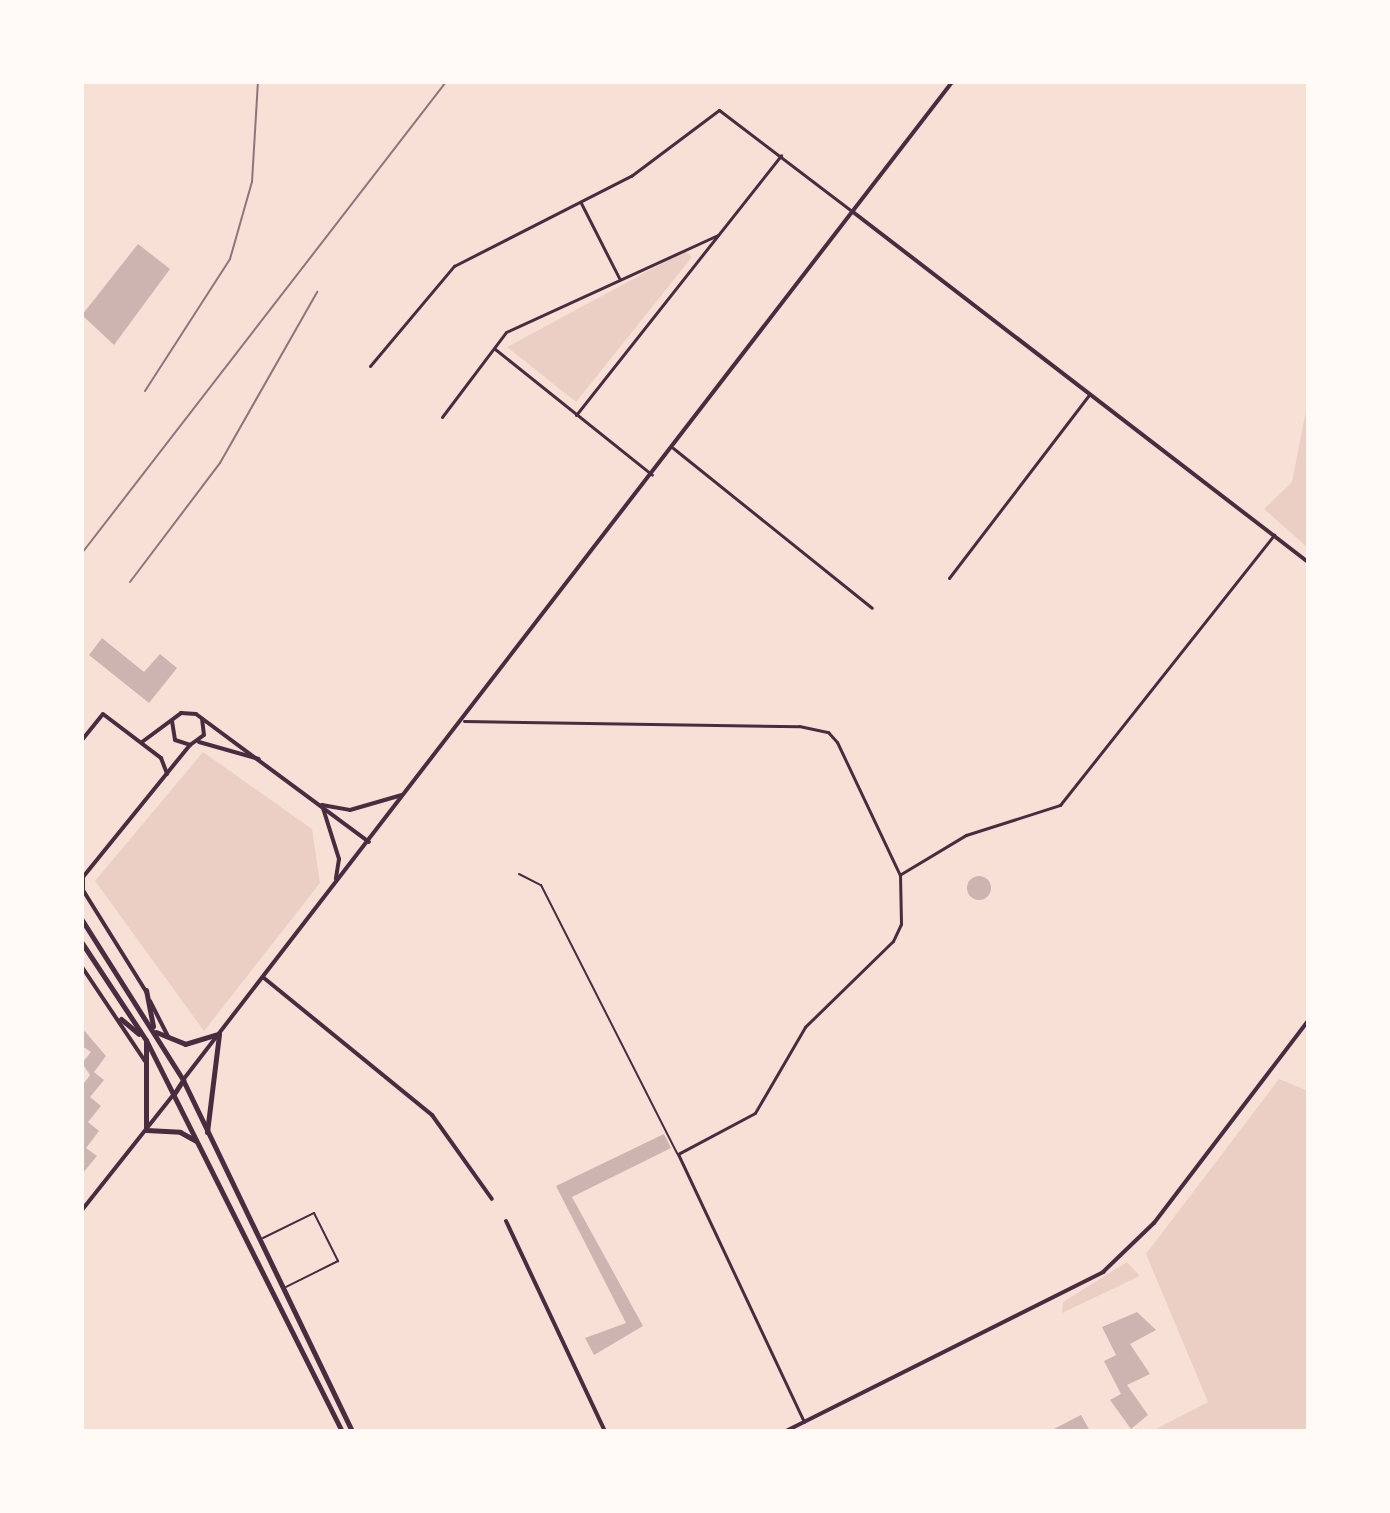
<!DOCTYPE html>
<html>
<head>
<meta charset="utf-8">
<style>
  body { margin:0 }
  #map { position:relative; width:1390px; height:1513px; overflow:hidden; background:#f7e1d7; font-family:Helvetica,sans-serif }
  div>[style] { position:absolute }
  .green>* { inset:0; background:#ebcfc5 }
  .building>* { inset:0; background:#ccb4b1 }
  .round { border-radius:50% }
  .service>* { height:2px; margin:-1px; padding:0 1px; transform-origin:1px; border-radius:1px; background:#4a2c40 }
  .minor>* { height:3px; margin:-1.5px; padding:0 1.5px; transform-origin:1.5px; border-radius:1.5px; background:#4a2c40 }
  .tertiary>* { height:4px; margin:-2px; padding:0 2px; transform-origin:2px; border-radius:2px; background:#4a2c40 }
  .secondary>* { height:4px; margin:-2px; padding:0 2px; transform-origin:2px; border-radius:2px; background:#4a2c40 }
  .primary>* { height:5px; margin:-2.5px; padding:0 2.5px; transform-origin:2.5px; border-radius:2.5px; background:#4a2c40 }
  .rail>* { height:2px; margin:-1px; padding:0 1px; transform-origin:1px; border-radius:1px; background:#8f747c }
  span { translate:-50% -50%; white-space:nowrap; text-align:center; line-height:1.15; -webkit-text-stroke:6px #fffaf5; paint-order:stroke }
  .frame { position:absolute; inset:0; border:84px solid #fffaf5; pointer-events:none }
</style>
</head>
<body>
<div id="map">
  <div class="green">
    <i style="clip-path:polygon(685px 251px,692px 257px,576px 402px,507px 347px)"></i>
    <i style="clip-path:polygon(1308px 400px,1308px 548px,1264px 509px,1292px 482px)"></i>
    <i style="clip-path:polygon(203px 752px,312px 829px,320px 883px,204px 1031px,95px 881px)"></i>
    <i style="clip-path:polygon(1279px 1079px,1308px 1091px,1308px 1431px,1152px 1431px,1208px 1402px,1146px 1254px)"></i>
    <i style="clip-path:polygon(1127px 1262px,1140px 1276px,1062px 1313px,1063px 1302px)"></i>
  </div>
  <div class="building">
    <i style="clip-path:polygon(138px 244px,170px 269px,114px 345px,82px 315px)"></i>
    <i style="clip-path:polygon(102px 638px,144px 672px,160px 654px,177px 668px,149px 703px,89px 655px)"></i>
    <i class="round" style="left:967px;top:876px;width:24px;height:24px"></i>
    <i style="clip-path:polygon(82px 1028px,106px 1056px,94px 1072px,104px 1080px,90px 1097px,101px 1106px,88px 1122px,99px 1131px,86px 1148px,97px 1156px,82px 1174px,82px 1086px,90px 1075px,82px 1063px,91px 1052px,82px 1046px)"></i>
    <i style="clip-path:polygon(664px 1134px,671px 1148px,572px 1197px,643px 1326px,594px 1355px,585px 1338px,626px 1323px,556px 1186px)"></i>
    <i style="clip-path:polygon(1137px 1312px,1156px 1330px,1130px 1344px,1150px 1374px,1127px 1385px,1148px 1415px,1131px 1429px,1110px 1400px,1121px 1394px,1104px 1361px,1116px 1355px,1102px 1327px)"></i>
    <i style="clip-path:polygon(1081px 1415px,1090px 1431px,1050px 1431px)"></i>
  </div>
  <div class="service">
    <i style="left:519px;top:874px;width:25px;rotate:27deg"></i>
    <i style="left:541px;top:885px;width:301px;rotate:63.1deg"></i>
    <i style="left:263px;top:1238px;width:57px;rotate:-26.1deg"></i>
    <i style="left:314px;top:1213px;width:54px;rotate:63.4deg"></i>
    <i style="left:338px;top:1261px;width:58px;rotate:153.4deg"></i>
  </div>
  <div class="minor">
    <i style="left:581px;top:203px;width:84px;rotate:63.1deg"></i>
    <i style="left:495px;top:349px;width:201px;rotate:38.7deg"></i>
    <i style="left:370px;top:366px;width:131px;rotate:-50deg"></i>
    <i style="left:454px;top:266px;width:199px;rotate:-27deg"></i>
    <i style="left:631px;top:176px;width:110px;rotate:-36.9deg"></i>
    <i style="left:719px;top:110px;width:168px;rotate:37.3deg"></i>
    <i style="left:576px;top:415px;width:331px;rotate:-51.7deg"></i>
    <i style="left:442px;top:417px;width:106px;rotate:-53deg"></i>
    <i style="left:506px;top:332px;width:233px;rotate:-24.6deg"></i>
    <i style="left:673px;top:448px;width:255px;rotate:38.8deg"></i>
    <i style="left:949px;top:578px;width:230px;rotate:-52.6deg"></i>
    <i style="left:464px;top:721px;width:335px;rotate:0.9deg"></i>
    <i style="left:799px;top:726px;width:30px;rotate:12deg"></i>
    <i style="left:828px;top:732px;width:13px;rotate:48deg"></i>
    <i style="left:837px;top:742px;width:147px;rotate:64.7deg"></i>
    <i style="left:900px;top:875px;width:49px;rotate:88.8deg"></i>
    <i style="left:901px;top:924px;width:19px;rotate:115deg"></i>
    <i style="left:893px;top:941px;width:123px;rotate:135.7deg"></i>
    <i style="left:805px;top:1027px;width:99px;rotate:120.2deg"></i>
    <i style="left:755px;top:1113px;width:87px;rotate:152deg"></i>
    <i style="left:678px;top:1154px;width:296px;rotate:64.8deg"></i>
    <i style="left:901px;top:874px;width:76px;rotate:-31deg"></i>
    <i style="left:966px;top:835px;width:99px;rotate:-17.7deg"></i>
    <i style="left:1060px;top:805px;width:345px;rotate:-51.6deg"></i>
  </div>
  <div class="tertiary">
    <i style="left:172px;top:721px;width:19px;rotate:81deg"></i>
    <i style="left:175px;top:740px;width:16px;rotate:18deg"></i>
    <i style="left:190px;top:745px;width:17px;rotate:-36deg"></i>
    <i style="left:204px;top:735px;width:16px;rotate:-97deg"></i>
    <i style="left:82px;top:740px;width:33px;rotate:-51deg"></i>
    <i style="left:103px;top:714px;width:73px;rotate:37.2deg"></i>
    <i style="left:161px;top:758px;width:17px;rotate:69deg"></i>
    <i style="left:142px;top:742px;width:49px;rotate:-36.6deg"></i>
    <i style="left:181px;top:713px;width:15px;rotate:4deg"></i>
    <i style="left:196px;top:714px;width:215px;rotate:36.5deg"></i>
    <i style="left:199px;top:742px;width:62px;rotate:15.8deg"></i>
    <i style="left:82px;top:967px;width:113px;rotate:56.2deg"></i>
    <i style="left:147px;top:993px;width:121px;rotate:-121.9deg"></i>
    <i style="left:83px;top:890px;width:13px;rotate:-90deg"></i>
    <i style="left:83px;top:877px;width:170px;rotate:-51deg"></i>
    <i style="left:150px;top:1001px;width:39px;rotate:63deg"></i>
    <i style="left:786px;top:1431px;width:355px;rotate:-26.6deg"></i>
    <i style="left:1103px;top:1272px;width:71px;rotate:-43.9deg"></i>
    <i style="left:1154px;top:1223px;width:254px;rotate:-52.7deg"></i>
  </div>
  <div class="secondary">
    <i style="left:853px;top:212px;width:574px;rotate:37.57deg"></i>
    <i style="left:322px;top:805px;width:28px;rotate:10deg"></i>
    <i style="left:350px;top:810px;width:54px;rotate:-16.1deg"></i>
    <i style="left:322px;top:805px;width:57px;rotate:72.5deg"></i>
    <i style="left:339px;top:859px;width:20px;rotate:99deg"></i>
    <i style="left:264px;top:978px;width:217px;rotate:39.2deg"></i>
    <i style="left:432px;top:1115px;width:103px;rotate:54.5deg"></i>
    <i style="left:183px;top:1080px;width:1260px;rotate:-52.38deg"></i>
    <i style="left:82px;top:1210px;width:148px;rotate:-51.6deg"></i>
    <i style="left:506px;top:1221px;width:232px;rotate:64.8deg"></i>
  </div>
  <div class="primary">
    <i style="left:82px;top:920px;width:189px;rotate:57.7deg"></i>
    <i style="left:183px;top:1080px;width:390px;rotate:64.3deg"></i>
    <i style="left:82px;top:943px;width:116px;rotate:56.6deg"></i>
    <i style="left:146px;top:1040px;width:437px;rotate:63.4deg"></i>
    <i style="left:146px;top:990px;width:37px;rotate:79deg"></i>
    <i style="left:121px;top:1019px;width:23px;rotate:40deg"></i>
    <i style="left:156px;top:1032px;width:31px;rotate:22deg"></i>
    <i style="left:185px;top:1044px;width:34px;rotate:-17deg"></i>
    <i style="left:146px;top:1042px;width:88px;rotate:90deg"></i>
    <i style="left:146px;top:1130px;width:34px;rotate:3deg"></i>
    <i style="left:180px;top:1132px;width:18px;rotate:29deg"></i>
    <i style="left:174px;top:1094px;width:17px;rotate:-57deg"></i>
    <i style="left:207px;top:1132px;width:99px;rotate:-83deg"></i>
  </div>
  <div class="rail">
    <i style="left:145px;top:391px;width:157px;rotate:-57.2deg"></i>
    <i style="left:230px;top:259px;width:80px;rotate:-74.1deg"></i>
    <i style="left:252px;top:182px;width:100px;rotate:-86.6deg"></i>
    <i style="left:82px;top:553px;width:595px;rotate:-52.3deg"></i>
    <i style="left:130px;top:582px;width:149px;rotate:-52.9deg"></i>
    <i style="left:220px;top:463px;width:197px;rotate:-60.4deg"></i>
  </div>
  <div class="frame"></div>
</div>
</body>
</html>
